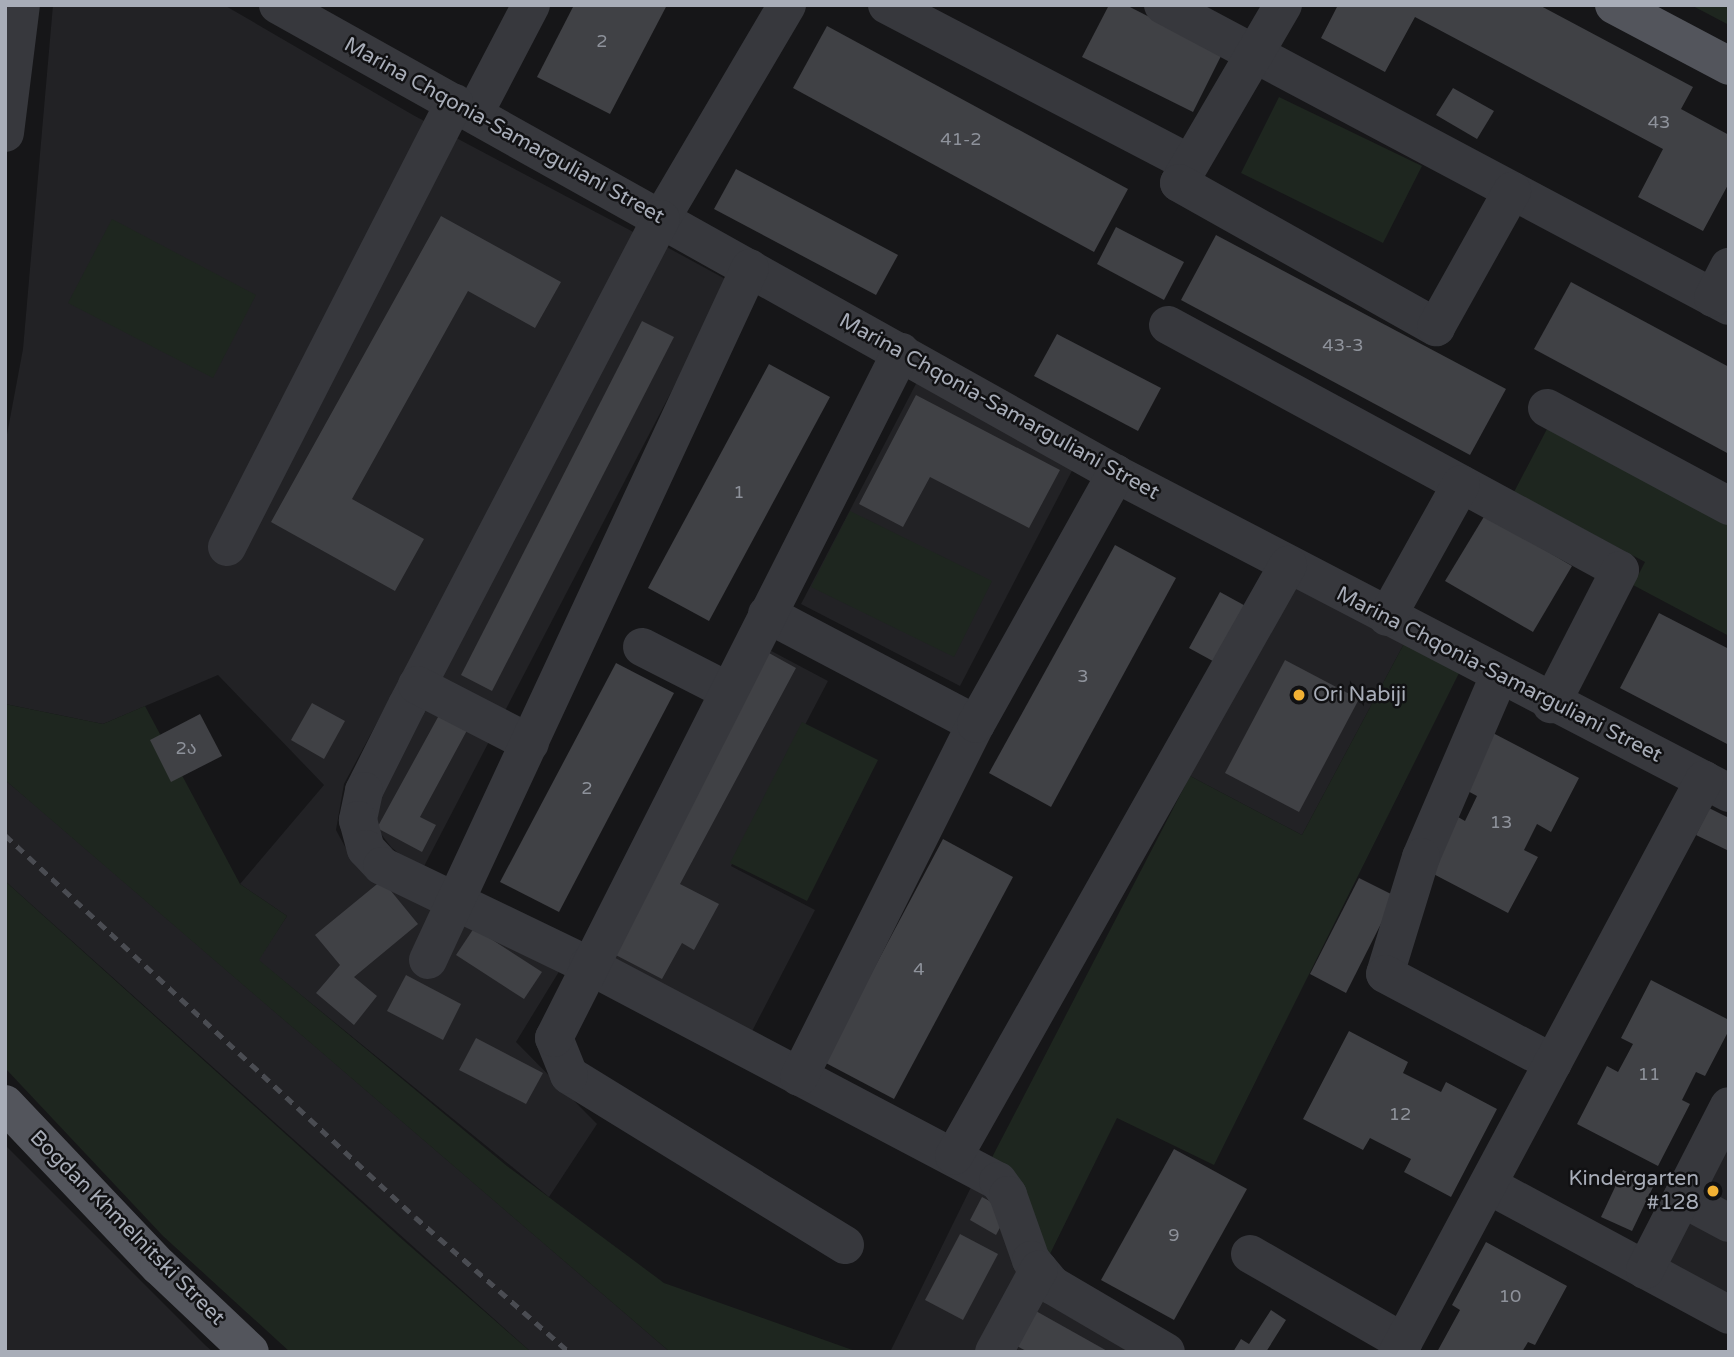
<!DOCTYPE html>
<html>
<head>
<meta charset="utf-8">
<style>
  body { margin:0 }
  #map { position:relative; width:1734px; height:1357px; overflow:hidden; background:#161618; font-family:"Varela Round","Noto Sans Georgian",sans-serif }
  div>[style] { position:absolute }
  .built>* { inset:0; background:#222225 }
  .green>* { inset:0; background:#1e261f }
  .building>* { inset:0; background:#404145 }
  .minor>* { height:38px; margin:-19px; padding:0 19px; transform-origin:19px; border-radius:19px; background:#37383d }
  .major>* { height:38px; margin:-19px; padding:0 19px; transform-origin:19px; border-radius:19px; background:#53555c }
  .rail>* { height:5px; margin-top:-2.5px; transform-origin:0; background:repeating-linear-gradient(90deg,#4a4c52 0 9px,transparent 0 16px) }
  .dots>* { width:19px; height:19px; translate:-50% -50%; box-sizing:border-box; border:4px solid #111113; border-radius:50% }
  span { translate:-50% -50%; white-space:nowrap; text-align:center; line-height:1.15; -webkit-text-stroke:5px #111113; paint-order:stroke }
  .number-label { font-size:18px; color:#8e929b }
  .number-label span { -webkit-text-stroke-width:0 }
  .street-label { font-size:21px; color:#a8adb8 }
  .poi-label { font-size:21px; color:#a8adb8 }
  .left { translate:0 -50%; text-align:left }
  .right { translate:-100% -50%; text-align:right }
  .frame { position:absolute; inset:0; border:7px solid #a8adb8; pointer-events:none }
</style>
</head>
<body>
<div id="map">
  <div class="built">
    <i style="clip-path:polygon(53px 5px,224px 5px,413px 115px,639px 235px,344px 784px,336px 830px,349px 854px,563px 965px,516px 1042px,597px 1124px,549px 1197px,258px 960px,287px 916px,240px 884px,324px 785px,218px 675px,103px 724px,5px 704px,5px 445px,23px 349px)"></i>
    <i style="clip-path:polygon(663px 245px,729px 281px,421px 872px,391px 847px,374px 825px,382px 779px)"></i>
    <i style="clip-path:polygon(918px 380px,1076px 463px,960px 686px,801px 604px)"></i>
    <i style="clip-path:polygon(1295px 576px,1406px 640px,1302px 835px,1190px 776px)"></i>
    <i style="clip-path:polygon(760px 645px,828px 681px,731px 866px,815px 910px,748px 1039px,595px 960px)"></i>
    <i style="clip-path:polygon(5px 780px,29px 800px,670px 1352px,531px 1352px,5px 881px)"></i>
    <i style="clip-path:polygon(1729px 1128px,1729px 1303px,1671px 1273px,1665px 1255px)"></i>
    <i style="clip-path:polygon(5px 1145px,205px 1345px,213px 1352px,5px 1352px)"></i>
    <i style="clip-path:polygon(975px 1179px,1026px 1262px,1141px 1352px,890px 1352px)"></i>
  </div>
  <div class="green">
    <i style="clip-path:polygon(1691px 5px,1729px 5px,1729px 25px)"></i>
    <i style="clip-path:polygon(1279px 97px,1422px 166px,1383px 243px,1241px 173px)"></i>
    <i style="clip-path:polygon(112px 219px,256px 295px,213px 378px,68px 303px)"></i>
    <i style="clip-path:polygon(1547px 429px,1729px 525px,1729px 636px,1633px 585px,1645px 562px,1514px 492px)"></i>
    <i style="clip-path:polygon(850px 511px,992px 581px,954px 657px,811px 587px)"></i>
    <i style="clip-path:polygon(1406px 640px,1462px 667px,1214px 1165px,1117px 1118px,1047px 1260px,987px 1167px,1190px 776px,1302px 835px)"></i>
    <i style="clip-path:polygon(5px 704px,103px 724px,145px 706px,240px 884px,287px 916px,259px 960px,507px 1166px,664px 1283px,858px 1352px,670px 1352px,5px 780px)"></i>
    <i style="clip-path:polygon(802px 722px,878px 760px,807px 901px,730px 863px)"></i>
    <i style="clip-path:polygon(5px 881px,403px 1240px,531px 1352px,290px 1352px,163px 1236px,5px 1068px)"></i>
  </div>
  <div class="building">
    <i style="clip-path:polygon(574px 5px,667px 5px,610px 114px,537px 77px)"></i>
    <i style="clip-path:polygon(1109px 5px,1126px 5px,1222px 54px,1193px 112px,1082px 57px)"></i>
    <i style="clip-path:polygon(1338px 5px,1539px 5px,1693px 87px,1681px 109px,1729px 135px,1729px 183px,1703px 231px,1638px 197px,1663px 149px,1415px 17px,1385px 72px,1321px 38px)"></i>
    <i style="clip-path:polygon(827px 26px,1128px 189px,1094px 252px,793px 88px)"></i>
    <i style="clip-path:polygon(1453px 88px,1494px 111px,1477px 139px,1436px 115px)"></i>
    <i style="clip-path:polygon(736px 169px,898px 255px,876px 295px,714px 209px)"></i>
    <i style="clip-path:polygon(441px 216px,561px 282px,535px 328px,468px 291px,352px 499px,424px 539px,395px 591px,271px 522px)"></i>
    <i style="clip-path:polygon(1116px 227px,1184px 262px,1164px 300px,1097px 264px)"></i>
    <i style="clip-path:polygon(1216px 235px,1506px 389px,1470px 455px,1181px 300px)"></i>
    <i style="clip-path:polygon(1571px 282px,1729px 367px,1729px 454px,1534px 349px)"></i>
    <i style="clip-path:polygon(642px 321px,674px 337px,492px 691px,461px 675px)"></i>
    <i style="clip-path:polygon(1057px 334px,1161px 388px,1138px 431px,1034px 376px)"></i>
    <i style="clip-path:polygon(769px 364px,830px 397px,709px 621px,648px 588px)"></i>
    <i style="clip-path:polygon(916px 395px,1060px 470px,1029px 528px,930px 477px,903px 527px,859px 504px)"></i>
    <i style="clip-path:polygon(1485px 515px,1572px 566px,1533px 632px,1445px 581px)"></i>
    <i style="clip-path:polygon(1115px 545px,1176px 578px,1051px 807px,989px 773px)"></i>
    <i style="clip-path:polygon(1220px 592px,1251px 609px,1220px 665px,1189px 648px)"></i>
    <i style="clip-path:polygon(1659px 613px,1729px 649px,1729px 745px,1620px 688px)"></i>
    <i style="clip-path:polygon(769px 653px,796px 668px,680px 884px,719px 904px,694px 950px,682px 943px,662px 979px,608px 951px)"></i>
    <i style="clip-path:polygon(1285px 660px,1359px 699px,1299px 812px,1225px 773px)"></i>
    <i style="clip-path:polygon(616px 663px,674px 693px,559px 912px,500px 882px)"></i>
    <i style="clip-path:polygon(312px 703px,345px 721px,324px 759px,291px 740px)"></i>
    <i style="clip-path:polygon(443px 708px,471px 723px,420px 817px,436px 825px,422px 852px,377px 828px)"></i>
    <i style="clip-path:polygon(200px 714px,222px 756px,171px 782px,150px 740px)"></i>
    <i style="clip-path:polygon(1493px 733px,1579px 778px,1551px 832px,1537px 824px,1524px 850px,1538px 857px,1508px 913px,1422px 868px,1451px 813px,1465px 821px,1477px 796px,1464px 789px)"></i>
    <i style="clip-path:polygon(1709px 808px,1729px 818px,1729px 851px,1696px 835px)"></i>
    <i style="clip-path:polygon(943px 839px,1013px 877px,894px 1099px,824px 1062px)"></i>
    <i style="clip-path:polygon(1359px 878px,1395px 896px,1346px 993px,1310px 974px)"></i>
    <i style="clip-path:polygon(382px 880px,418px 924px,354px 977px,377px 996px,354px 1025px,316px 993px,340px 965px,315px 935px)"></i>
    <i style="clip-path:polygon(474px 928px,542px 972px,524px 999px,456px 955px)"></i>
    <i style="clip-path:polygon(406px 975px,461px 1004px,443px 1040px,387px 1011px)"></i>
    <i style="clip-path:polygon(1651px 980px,1729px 1020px,1729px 1030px,1705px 1076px,1696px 1072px,1682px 1100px,1690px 1104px,1658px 1166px,1577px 1124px,1607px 1066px,1618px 1072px,1633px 1044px,1621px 1038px)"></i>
    <i style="clip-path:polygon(1349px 1031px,1408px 1062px,1403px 1073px,1441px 1092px,1446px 1082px,1497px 1109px,1451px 1197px,1404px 1172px,1411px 1159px,1370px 1138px,1363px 1150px,1303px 1119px)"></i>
    <i style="clip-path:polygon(476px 1038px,543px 1073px,526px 1104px,459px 1070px)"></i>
    <i style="clip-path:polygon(1174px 1149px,1247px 1189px,1174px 1320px,1101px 1280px)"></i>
    <i style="clip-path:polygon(1623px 1170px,1654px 1185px,1632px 1231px,1601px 1217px)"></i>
    <i style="clip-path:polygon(982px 1197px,1009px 1211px,996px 1235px,970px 1220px)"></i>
    <i style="clip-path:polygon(960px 1234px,998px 1254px,963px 1320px,925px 1300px)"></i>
    <i style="clip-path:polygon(1486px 1242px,1567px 1286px,1535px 1345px,1528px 1342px,1522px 1352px,1437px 1352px,1460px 1310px,1452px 1305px)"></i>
    <i style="clip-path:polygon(1027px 1306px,1109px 1352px,1028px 1352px,1008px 1341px)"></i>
    <i style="clip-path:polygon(1271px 1310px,1286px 1320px,1266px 1352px,1233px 1352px,1241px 1339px,1249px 1344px)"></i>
  </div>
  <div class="minor">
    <i style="left:278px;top:5px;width:960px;rotate:29.23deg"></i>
    <i style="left:1116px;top:474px;width:691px;rotate:27.49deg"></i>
    <i style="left:787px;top:5px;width:248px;rotate:120.5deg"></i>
    <i style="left:661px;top:219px;width:548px;rotate:117.59deg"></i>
    <i style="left:407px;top:705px;width:96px;rotate:116.6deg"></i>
    <i style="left:364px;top:791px;width:30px;rotate:102deg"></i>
    <i style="left:358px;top:820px;width:30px;rotate:75deg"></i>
    <i style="left:366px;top:849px;width:23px;rotate:47deg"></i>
    <i style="left:382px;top:866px;width:229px;rotate:25.7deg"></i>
    <i style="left:588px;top:965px;width:463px;rotate:27.8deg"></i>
    <i style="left:998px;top:1181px;width:17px;rotate:54deg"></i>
    <i style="left:1008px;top:1195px;width:69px;rotate:70.5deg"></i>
    <i style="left:1031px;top:1260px;width:33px;rotate:50deg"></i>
    <i style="left:1052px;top:1285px;width:132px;rotate:30.4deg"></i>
    <i style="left:887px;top:5px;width:341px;rotate:27.6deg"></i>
    <i style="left:1163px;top:5px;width:641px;rotate:28deg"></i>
    <i style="left:1283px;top:5px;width:206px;rotate:120.3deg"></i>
    <i style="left:1179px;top:183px;width:295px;rotate:29.3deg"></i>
    <i style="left:1436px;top:327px;width:156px;rotate:-60.8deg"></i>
    <i style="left:474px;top:114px;width:123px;rotate:-62.4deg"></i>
    <i style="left:5px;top:133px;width:129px;rotate:-82.9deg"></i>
    <i style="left:1713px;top:298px;width:35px;rotate:-63deg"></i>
    <i style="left:1168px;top:325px;width:514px;rotate:28.46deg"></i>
    <i style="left:1620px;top:570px;width:151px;rotate:117.2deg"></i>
    <i style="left:1547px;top:408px;width:207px;rotate:28.3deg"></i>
    <i style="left:227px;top:547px;width:499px;rotate:-62.9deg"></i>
    <i style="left:767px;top:614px;width:236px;rotate:27.8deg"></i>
    <i style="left:1387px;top:617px;width:152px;rotate:-60.9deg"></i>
    <i style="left:642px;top:647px;width:97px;rotate:27.1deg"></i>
    <i style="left:1499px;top:676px;width:197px;rotate:113.3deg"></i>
    <i style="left:1421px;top:857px;width:122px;rotate:107.1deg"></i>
    <i style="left:1385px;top:974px;width:190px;rotate:27.9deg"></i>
    <i style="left:417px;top:685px;width:127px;rotate:27.2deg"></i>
    <i style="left:428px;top:960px;width:763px;rotate:-65.05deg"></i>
    <i style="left:799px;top:1077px;width:395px;rotate:-63.4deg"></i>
    <i style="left:976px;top:724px;width:287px;rotate:-60.8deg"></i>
    <i style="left:954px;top:1156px;width:679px;rotate:-60.53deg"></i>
    <i style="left:1488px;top:1185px;width:274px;rotate:28.3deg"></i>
    <i style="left:1682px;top:1198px;width:53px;rotate:28deg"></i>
    <i style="left:845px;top:1245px;width:324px;rotate:-148.4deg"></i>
    <i style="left:569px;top:1075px;width:40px;rotate:-112deg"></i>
    <i style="left:554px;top:1038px;width:769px;rotate:-63.17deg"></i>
    <i style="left:1250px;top:1254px;width:177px;rotate:29.9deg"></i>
    <i style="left:1645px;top:1270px;width:184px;rotate:-62.9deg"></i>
    <i style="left:994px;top:1352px;width:94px;rotate:-61.5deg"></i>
    <i style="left:1398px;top:1352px;width:649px;rotate:-61.85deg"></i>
  </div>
  <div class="major">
    <i style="left:1614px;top:5px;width:130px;rotate:27.9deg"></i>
    <i style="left:5px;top:1104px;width:224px;rotate:46.5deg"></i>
    <i style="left:159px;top:1266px;width:125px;rotate:43.4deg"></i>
  </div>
  <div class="rail">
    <i style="left:5px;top:835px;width:560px;rotate:42.98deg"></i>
    <i style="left:415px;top:1217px;width:205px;rotate:41.2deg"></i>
  </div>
  <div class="dots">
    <i style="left:1299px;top:695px;background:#f2b134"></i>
    <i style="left:1713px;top:1191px;background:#f2b134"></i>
  </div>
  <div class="number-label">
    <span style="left:602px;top:41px">2</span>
    <span style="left:1659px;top:122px">43</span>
    <span style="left:961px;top:139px">41-2</span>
    <span style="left:1343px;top:345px">43-3</span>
    <span style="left:739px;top:492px">1</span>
    <span style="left:1083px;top:676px">3</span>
    <span style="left:186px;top:748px">2ა</span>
    <span style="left:587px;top:788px">2</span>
    <span style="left:1501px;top:822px">13</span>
    <span style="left:919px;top:969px">4</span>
    <span style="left:1649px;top:1074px">11</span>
    <span style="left:1400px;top:1114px">12</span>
    <span style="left:1174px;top:1235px">9</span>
    <span style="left:1510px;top:1296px">10</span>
  </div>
  <div class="street-label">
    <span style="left:504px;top:131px;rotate:29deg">Marina Chqonia-Samarguliani Street</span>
    <span style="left:999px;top:407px;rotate:29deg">Marina Chqonia-Samarguliani Street</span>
    <span style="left:1499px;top:675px;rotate:27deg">Marina Chqonia-Samarguliani Street</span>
    <span style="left:127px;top:1228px;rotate:45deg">Bogdan Khmelnitski Street</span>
  </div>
  <div class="poi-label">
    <span class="left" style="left:1313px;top:695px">Ori Nabiji</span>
    <span class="right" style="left:1699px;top:1191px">Kindergarten<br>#128</span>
  </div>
  <div class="frame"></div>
</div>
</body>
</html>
